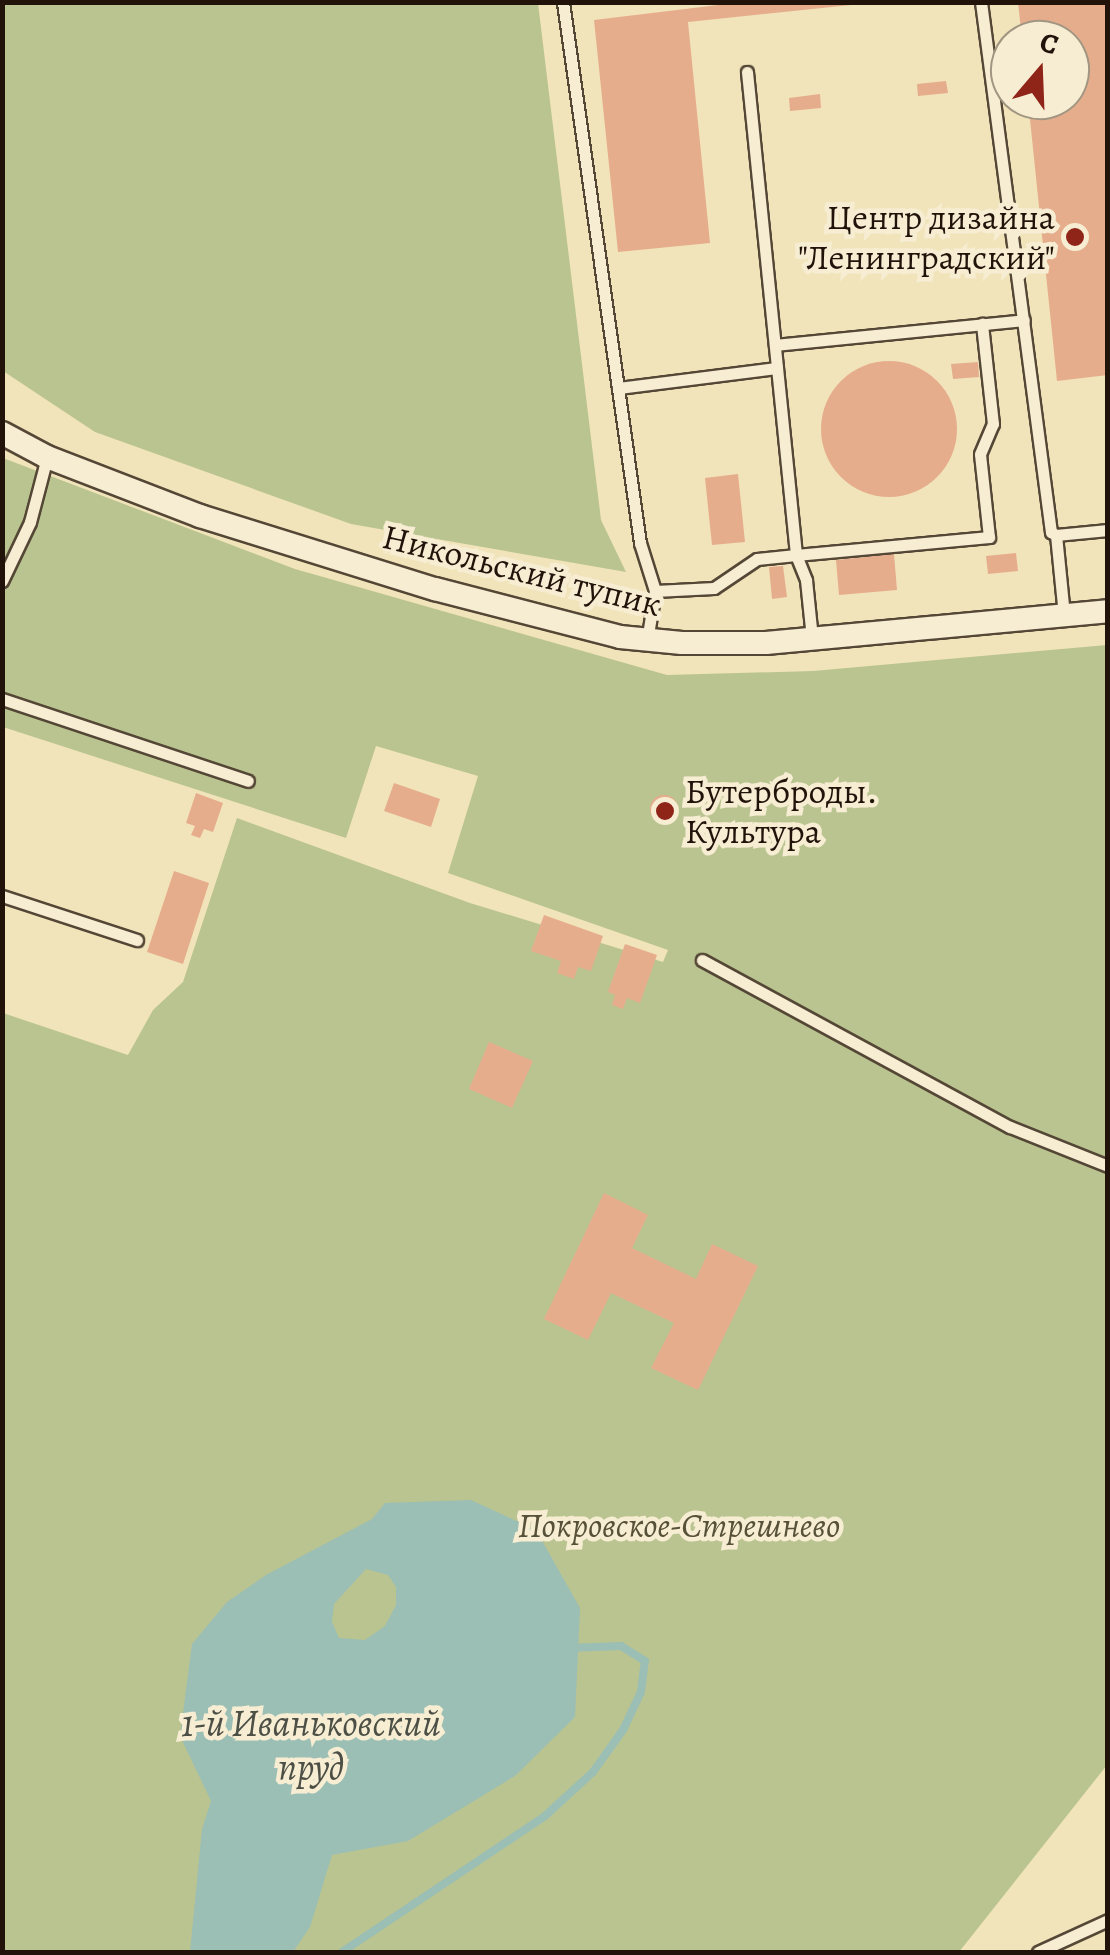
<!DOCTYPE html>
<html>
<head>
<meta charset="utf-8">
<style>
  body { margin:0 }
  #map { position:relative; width:1110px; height:1955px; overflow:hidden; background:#f1e4ba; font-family:Alegreya,serif }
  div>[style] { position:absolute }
  .green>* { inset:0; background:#bac490 }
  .water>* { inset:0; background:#9bbeb5 }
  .stream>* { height:8px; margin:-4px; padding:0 4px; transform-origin:4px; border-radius:4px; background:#9bbeb5 }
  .building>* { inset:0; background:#e6ad8d }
  .round { border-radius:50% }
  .roads { filter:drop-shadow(2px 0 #554736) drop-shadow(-2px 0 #554736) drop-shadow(0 2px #554736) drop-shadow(0 -2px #554736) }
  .service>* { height:11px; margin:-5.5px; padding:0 5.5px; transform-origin:5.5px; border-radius:5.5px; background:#f6edd2 }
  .minor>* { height:22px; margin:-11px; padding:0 11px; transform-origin:11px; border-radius:11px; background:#f6edd2 }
  .dots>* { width:28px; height:28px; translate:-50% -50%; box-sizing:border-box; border:5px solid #f6edd2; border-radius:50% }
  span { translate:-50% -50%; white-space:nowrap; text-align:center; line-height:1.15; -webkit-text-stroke:9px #f6edd2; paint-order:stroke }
  .poi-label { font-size:35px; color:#21130a }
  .right { translate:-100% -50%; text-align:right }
  .left { translate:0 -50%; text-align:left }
  .street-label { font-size:35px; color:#21130a }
  .park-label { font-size:35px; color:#575139; font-style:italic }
  .water-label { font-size:38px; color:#4c4f46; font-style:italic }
  .frame { position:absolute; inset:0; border:5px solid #21130a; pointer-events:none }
  .north { position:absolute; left:990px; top:20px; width:100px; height:100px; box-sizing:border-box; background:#f6edd2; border:2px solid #a19682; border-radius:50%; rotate:19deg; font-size:28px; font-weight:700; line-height:40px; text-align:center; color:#21130a }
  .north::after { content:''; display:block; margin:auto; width:35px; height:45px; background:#8f2418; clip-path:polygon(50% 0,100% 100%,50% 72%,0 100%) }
</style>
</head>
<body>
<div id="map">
  <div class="green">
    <i style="clip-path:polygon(2px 3px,538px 3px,601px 520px,626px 572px,351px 524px,95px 432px,3px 371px)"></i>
    <i style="clip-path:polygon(3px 458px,295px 569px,667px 675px,813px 671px,1107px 645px,1107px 1765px,959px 1952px,3px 1952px,3px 1013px,128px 1055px,153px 1010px,183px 982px,237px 818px,470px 903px,663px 962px,668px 950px,448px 873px,478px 776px,376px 746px,346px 838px,3px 727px)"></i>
  </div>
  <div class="water">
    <i style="clip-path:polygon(evenodd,471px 1500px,536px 1530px,580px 1608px,575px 1717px,515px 1776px,408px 1841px,332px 1855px,310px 1927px,293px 1952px,190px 1952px,202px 1829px,211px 1801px,180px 1736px,192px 1644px,227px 1602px,266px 1575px,372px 1519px,385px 1503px,471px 1500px,366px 1569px,388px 1575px,396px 1587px,396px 1605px,385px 1626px,365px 1640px,339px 1638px,332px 1622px,334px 1604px,366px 1569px)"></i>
  </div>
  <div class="stream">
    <i style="left:342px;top:1952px;width:244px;rotate:-33.8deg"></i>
    <i style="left:545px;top:1816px;width:65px;rotate:-42.5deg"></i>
    <i style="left:593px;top:1772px;width:52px;rotate:-54.5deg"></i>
    <i style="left:623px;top:1730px;width:42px;rotate:-64.7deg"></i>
    <i style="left:641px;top:1692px;width:31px;rotate:-83deg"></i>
    <i style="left:645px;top:1661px;width:28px;rotate:-148deg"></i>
    <i style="left:621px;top:1646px;width:52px;rotate:177.8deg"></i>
  </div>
  <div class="building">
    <i style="clip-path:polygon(743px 2px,851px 5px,688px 22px,710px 243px,618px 252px,594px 20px)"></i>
    <i style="clip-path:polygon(1018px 2px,1108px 2px,1108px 375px,1057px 381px,1028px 100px,1070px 100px,1070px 40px,1022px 40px)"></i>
    <i style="clip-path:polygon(946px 81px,948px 93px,918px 96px,917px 84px)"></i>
    <i style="clip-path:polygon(820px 94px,821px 108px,790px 111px,789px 98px)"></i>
    <i class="round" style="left:821px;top:361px;width:136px;height:136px"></i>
    <i style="clip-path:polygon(978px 362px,979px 377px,953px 379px,951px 364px)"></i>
    <i style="clip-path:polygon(738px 474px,745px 542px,712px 545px,705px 478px)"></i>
    <i style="clip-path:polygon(1016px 553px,1018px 571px,988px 574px,986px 556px)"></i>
    <i style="clip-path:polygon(894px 554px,897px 590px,839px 595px,836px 560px)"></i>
    <i style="clip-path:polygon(783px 566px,787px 597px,772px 599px,769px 567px)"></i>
    <i style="clip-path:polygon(394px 783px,440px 799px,431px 827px,384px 811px)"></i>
    <i style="clip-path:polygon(196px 793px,223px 803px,213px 832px,204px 829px,200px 838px,191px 835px,195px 826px,186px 823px)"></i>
    <i class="round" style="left:650px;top:795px;width:28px;height:28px"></i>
    <i style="clip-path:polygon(174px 871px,209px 883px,183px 964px,147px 952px)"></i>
    <i style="clip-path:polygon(544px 915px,603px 936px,591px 971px,578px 967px,574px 979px,557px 973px,561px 961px,531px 951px)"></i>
    <i style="clip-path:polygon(625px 944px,657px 955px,640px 1003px,627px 998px,623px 1009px,612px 1005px,615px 995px,608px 992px)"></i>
    <i style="clip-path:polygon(489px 1042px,533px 1061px,512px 1108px,469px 1089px)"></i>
    <i style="clip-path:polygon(604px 1193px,648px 1215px,632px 1248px,696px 1279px,712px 1244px,758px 1266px,698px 1390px,651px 1368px,674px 1323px,611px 1293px,588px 1340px,544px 1319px)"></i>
  </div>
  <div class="roads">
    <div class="service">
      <i style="left:563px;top:2px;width:546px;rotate:81.9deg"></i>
      <i style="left:640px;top:543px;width:50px;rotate:72.6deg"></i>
      <i style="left:655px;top:591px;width:59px;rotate:-2.9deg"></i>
      <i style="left:714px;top:588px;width:52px;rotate:-34deg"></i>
      <i style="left:757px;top:559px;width:39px;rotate:-6deg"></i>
      <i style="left:796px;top:555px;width:27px;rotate:68deg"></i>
      <i style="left:806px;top:580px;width:58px;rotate:84.1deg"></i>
      <i style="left:981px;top:2px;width:535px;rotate:82.48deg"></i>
      <i style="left:1051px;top:532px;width:6px;rotate:31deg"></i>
      <i style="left:1056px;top:535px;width:52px;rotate:-5.5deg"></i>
      <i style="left:747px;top:72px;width:485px;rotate:84.2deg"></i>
      <i style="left:796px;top:555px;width:194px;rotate:-5.3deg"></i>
      <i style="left:989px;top:537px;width:83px;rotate:-96.2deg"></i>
      <i style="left:980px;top:454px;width:33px;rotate:-67deg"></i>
      <i style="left:993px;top:424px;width:101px;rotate:-96.3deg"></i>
      <i style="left:775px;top:345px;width:250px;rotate:-5.7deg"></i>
      <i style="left:618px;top:388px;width:160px;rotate:-7.2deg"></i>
      <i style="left:1056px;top:535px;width:80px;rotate:84.3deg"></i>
      <i style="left:2px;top:581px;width:65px;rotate:-64.6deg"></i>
      <i style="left:30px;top:522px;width:67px;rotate:-75.3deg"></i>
      <i style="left:647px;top:641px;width:51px;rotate:-80.9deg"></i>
      <i style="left:2px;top:699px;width:259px;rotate:18.4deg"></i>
      <i style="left:2px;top:896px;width:142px;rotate:18.1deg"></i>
      <i style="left:702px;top:960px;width:350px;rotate:28.5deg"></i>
      <i style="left:1010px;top:1127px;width:105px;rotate:21.7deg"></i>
      <i style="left:1038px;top:1952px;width:77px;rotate:-24.6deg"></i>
    </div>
    <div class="minor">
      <i style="left:2px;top:433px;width:51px;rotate:28.1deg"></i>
      <i style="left:47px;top:457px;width:164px;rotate:21.1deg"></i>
      <i style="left:200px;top:516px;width:246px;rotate:17.3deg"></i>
      <i style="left:435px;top:589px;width:191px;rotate:14.5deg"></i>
      <i style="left:620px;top:637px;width:62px;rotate:5.5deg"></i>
      <i style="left:682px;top:643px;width:84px"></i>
      <i style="left:766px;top:643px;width:343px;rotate:-5.3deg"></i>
    </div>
  </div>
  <div class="dots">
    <i style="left:1075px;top:237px;background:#8f2418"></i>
    <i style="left:665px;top:811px;background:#8f2418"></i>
  </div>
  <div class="poi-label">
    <span class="right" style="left:1055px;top:237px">Центр дизайна<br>"Ленинградский"</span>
    <span class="left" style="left:685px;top:811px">Бутерброды.<br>Культура</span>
  </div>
  <div class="street-label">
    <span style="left:522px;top:570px;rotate:14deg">Никольский тупик</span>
  </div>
  <div class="park-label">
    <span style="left:679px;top:1525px">Покровское-Стрешнево</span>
  </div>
  <div class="water-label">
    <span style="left:311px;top:1746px">1-й Иваньковский<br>пруд</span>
  </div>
  <div class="frame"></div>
  <div class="north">С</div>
</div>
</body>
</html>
